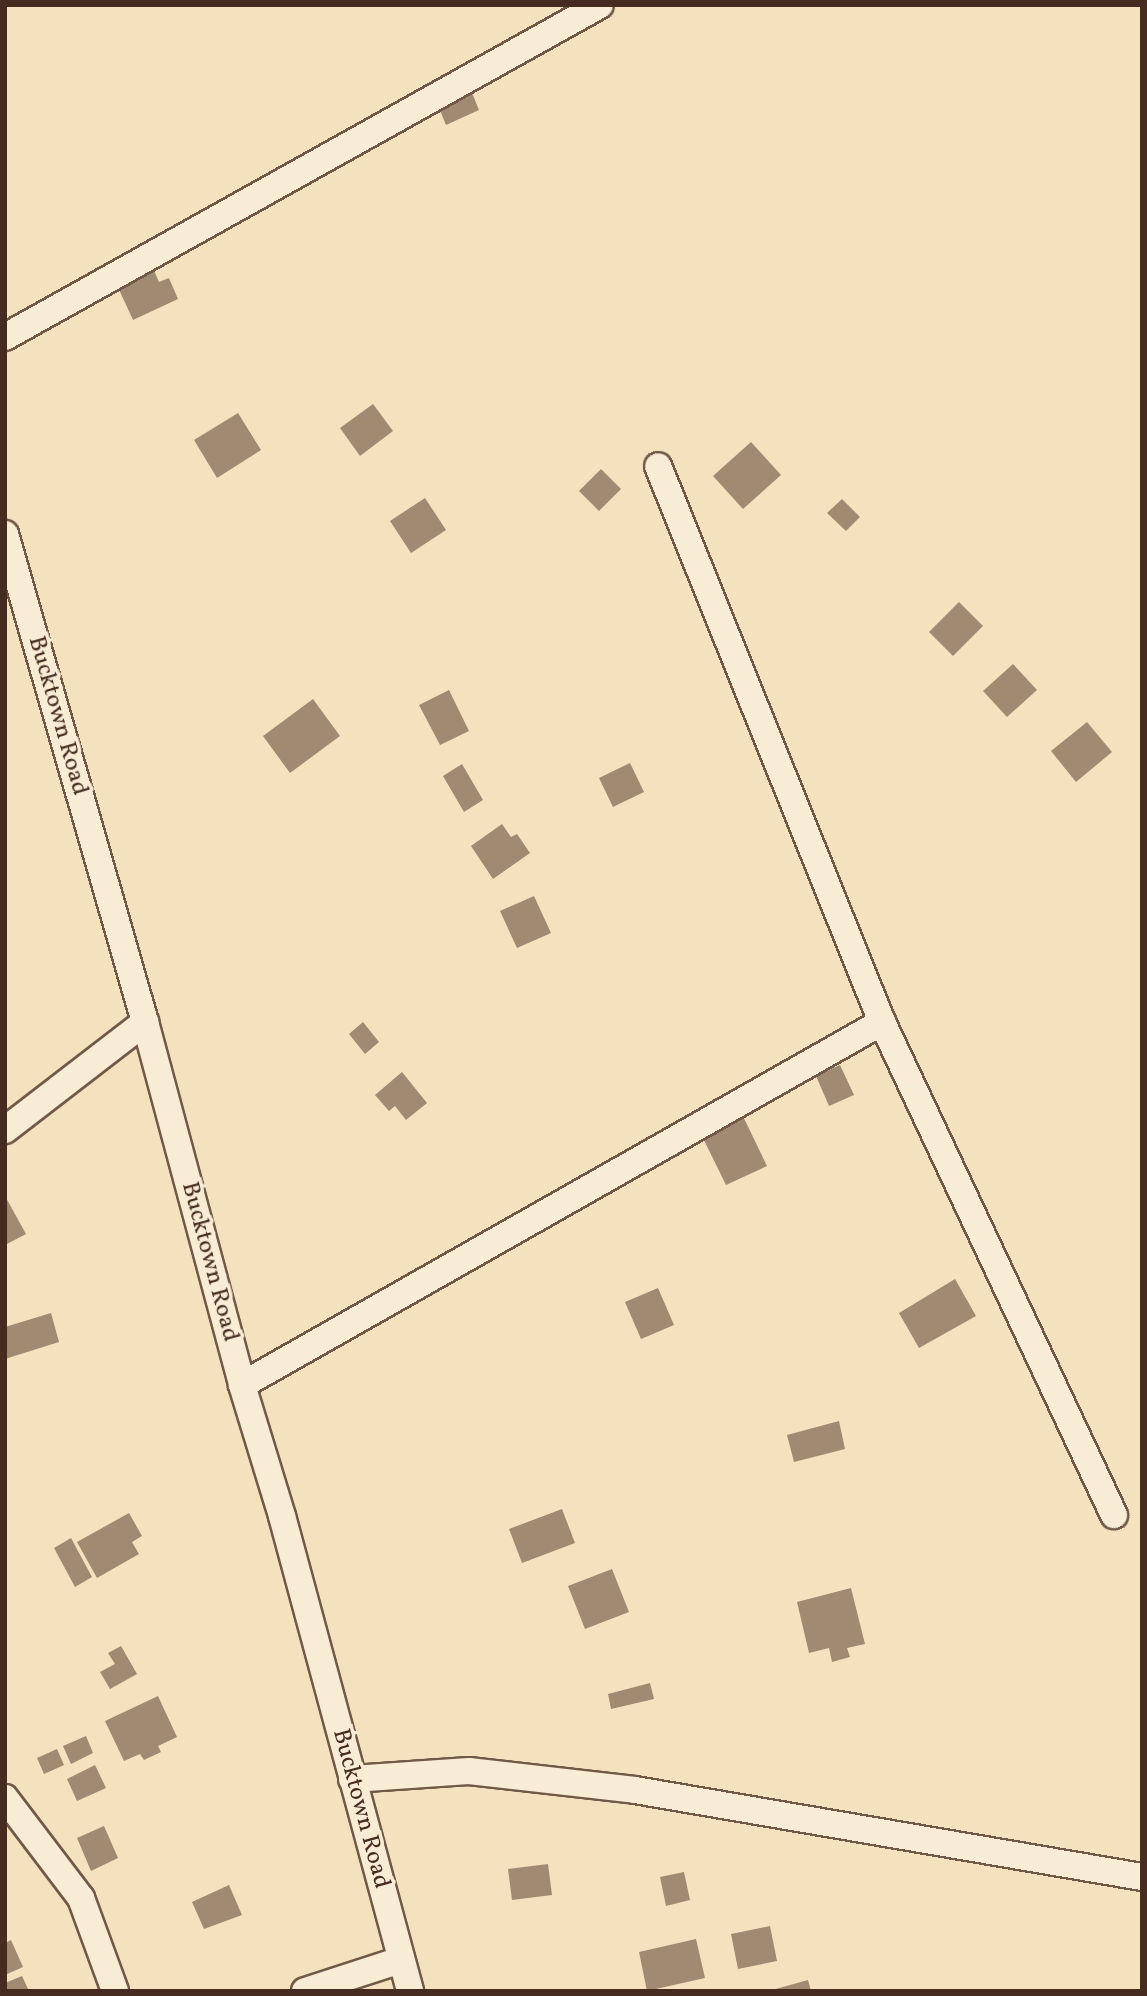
<!DOCTYPE html>
<html>
<head>
<meta charset="utf-8">
<style>
  body { margin:0 }
  #map { position:relative; width:1147px; height:1996px; overflow:hidden; background:#f4e2be; font-family:Vollkorn,serif }
  div>[style] { position:absolute }
  .building>* { inset:0; background:#a08a72 }
  .roads { filter:drop-shadow(2px 0 #715948) drop-shadow(-2px 0 #715948) drop-shadow(0 2px #715948) drop-shadow(0 -2px #715948) }
  .minor>* { height:26px; margin:-13px; padding:0 13px; transform-origin:13px; border-radius:13px; background:#f8ecd5 }
  span { translate:-50% -50%; white-space:nowrap; text-align:center; line-height:1.15; -webkit-text-stroke:7px #f8ecd5; paint-order:stroke }
  .street-label { font-size:24px; color:#452b20 }
  .frame { position:absolute; inset:0; border:7px solid #452b20; pointer-events:none }
</style>
</head>
<body>
<div id="map">
  <div class="building">
    <i style="clip-path:polygon(472px 93px,479px 110px,446px 125px,439px 108px)"></i>
    <i style="clip-path:polygon(152px 266px,159px 282px,169px 278px,178px 299px,133px 320px,116px 283px)"></i>
    <i style="clip-path:polygon(373px 404px,393px 431px,360px 456px,340px 428px)"></i>
    <i style="clip-path:polygon(238px 413px,261px 450px,217px 478px,194px 440px)"></i>
    <i style="clip-path:polygon(751px 442px,781px 475px,743px 509px,713px 476px)"></i>
    <i style="clip-path:polygon(601px 469px,621px 489px,599px 511px,579px 491px)"></i>
    <i style="clip-path:polygon(425px 498px,446px 530px,411px 553px,390px 521px)"></i>
    <i style="clip-path:polygon(842px 499px,860px 517px,846px 531px,827px 513px)"></i>
    <i style="clip-path:polygon(959px 602px,983px 626px,953px 656px,929px 632px)"></i>
    <i style="clip-path:polygon(1013px 664px,1037px 690px,1007px 717px,983px 691px)"></i>
    <i style="clip-path:polygon(449px 690px,469px 731px,440px 745px,419px 705px)"></i>
    <i style="clip-path:polygon(313px 699px,340px 736px,290px 773px,263px 736px)"></i>
    <i style="clip-path:polygon(1087px 722px,1112px 752px,1076px 782px,1051px 751px)"></i>
    <i style="clip-path:polygon(630px 763px,644px 792px,613px 807px,599px 778px)"></i>
    <i style="clip-path:polygon(462px 764px,483px 800px,464px 812px,443px 776px)"></i>
    <i style="clip-path:polygon(502px 824px,511px 837px,517px 834px,530px 853px,493px 879px,471px 846px)"></i>
    <i style="clip-path:polygon(534px 896px,551px 933px,517px 948px,500px 911px)"></i>
    <i style="clip-path:polygon(363px 1022px,379px 1042px,365px 1054px,349px 1034px)"></i>
    <i style="clip-path:polygon(840px 1065px,854px 1095px,829px 1106px,816px 1076px)"></i>
    <i style="clip-path:polygon(402px 1072px,427px 1103px,406px 1120px,395px 1106px,389px 1111px,375px 1095px)"></i>
    <i style="clip-path:polygon(740px 1110px,767px 1166px,726px 1185px,699px 1130px)"></i>
    <i style="clip-path:polygon(5px 1196px,26px 1234px,5px 1245px)"></i>
    <i style="clip-path:polygon(955px 1279px,976px 1316px,919px 1348px,899px 1313px)"></i>
    <i style="clip-path:polygon(658px 1288px,674px 1325px,641px 1339px,625px 1302px)"></i>
    <i style="clip-path:polygon(51px 1313px,59px 1342px,5px 1359px,5px 1327px)"></i>
    <i style="clip-path:polygon(839px 1421px,845px 1449px,794px 1462px,787px 1435px)"></i>
    <i style="clip-path:polygon(562px 1509px,575px 1543px,522px 1563px,509px 1529px)"></i>
    <i style="clip-path:polygon(129px 1513px,142px 1536px,132px 1542px,139px 1554px,97px 1578px,77px 1542px)"></i>
    <i style="clip-path:polygon(71px 1538px,92px 1577px,75px 1587px,54px 1548px)"></i>
    <i style="clip-path:polygon(612px 1569px,629px 1612px,585px 1629px,568px 1586px)"></i>
    <i style="clip-path:polygon(851px 1588px,865px 1644px,847px 1648px,850px 1657px,832px 1662px,829px 1648px,809px 1653px,797px 1602px)"></i>
    <i style="clip-path:polygon(121px 1646px,137px 1674px,110px 1689px,100px 1672px,115px 1664px,108px 1653px)"></i>
    <i style="clip-path:polygon(650px 1683px,654px 1699px,611px 1709px,608px 1694px)"></i>
    <i style="clip-path:polygon(158px 1696px,177px 1737px,158px 1746px,161px 1752px,144px 1760px,140px 1754px,124px 1761px,105px 1721px)"></i>
    <i style="clip-path:polygon(86px 1736px,93px 1753px,71px 1764px,63px 1746px)"></i>
    <i style="clip-path:polygon(57px 1749px,64px 1765px,44px 1774px,37px 1758px)"></i>
    <i style="clip-path:polygon(95px 1765px,106px 1788px,77px 1801px,67px 1779px)"></i>
    <i style="clip-path:polygon(104px 1826px,118px 1858px,91px 1871px,77px 1838px)"></i>
    <i style="clip-path:polygon(548px 1864px,552px 1895px,512px 1900px,508px 1869px)"></i>
    <i style="clip-path:polygon(684px 1872px,690px 1900px,666px 1906px,660px 1877px)"></i>
    <i style="clip-path:polygon(229px 1885px,242px 1915px,204px 1929px,192px 1902px)"></i>
    <i style="clip-path:polygon(770px 1926px,777px 1961px,738px 1969px,731px 1934px)"></i>
    <i style="clip-path:polygon(696px 1939px,705px 1978px,647px 1991px,639px 1952px)"></i>
    <i style="clip-path:polygon(11px 1940px,23px 1967px,5px 1975px,5px 1943px)"></i>
    <i style="clip-path:polygon(22px 1976px,28px 1989px,8px 1991px,5px 1983px)"></i>
    <i style="clip-path:polygon(808px 1980px,811px 1991px,773px 1991px,772px 1990px)"></i>
  </div>
  <div class="roads">
    <div class="minor">
      <i style="left:5px;top:337px;width:681px;rotate:-29.16deg"></i>
      <i style="left:5px;top:534px;width:508px;rotate:73.99deg"></i>
      <i style="left:145px;top:1022px;width:376px;rotate:75deg"></i>
      <i style="left:242px;top:1385px;width:137px;rotate:73deg"></i>
      <i style="left:282px;top:1516px;width:492px;rotate:74.9deg"></i>
      <i style="left:882px;top:1022px;width:545px;rotate:64.8deg"></i>
      <i style="left:5px;top:1130px;width:177px;rotate:-37.6deg"></i>
      <i style="left:242px;top:1385px;width:736px;rotate:-29.56deg"></i>
      <i style="left:882px;top:1022px;width:599px;rotate:-111.94deg"></i>
      <i style="left:352px;top:1779px;width:117px;rotate:-3.9deg"></i>
      <i style="left:469px;top:1771px;width:167px;rotate:6.5deg"></i>
      <i style="left:635px;top:1790px;width:514px;rotate:9.74deg"></i>
      <i style="left:5px;top:1798px;width:126px;rotate:52.8deg"></i>
      <i style="left:81px;top:1898px;width:99px;rotate:69.9deg"></i>
      <i style="left:305px;top:1991px;width:101px;rotate:-17.9deg"></i>
    </div>
  </div>
  <div class="street-label">
    <span style="left:57px;top:716px;rotate:74deg">Bucktown Road</span>
    <span style="left:209px;top:1262px;rotate:75deg">Bucktown Road</span>
    <span style="left:360px;top:1809px;rotate:75deg">Bucktown Road</span>
  </div>
  <div class="frame"></div>
</div>
</body>
</html>
